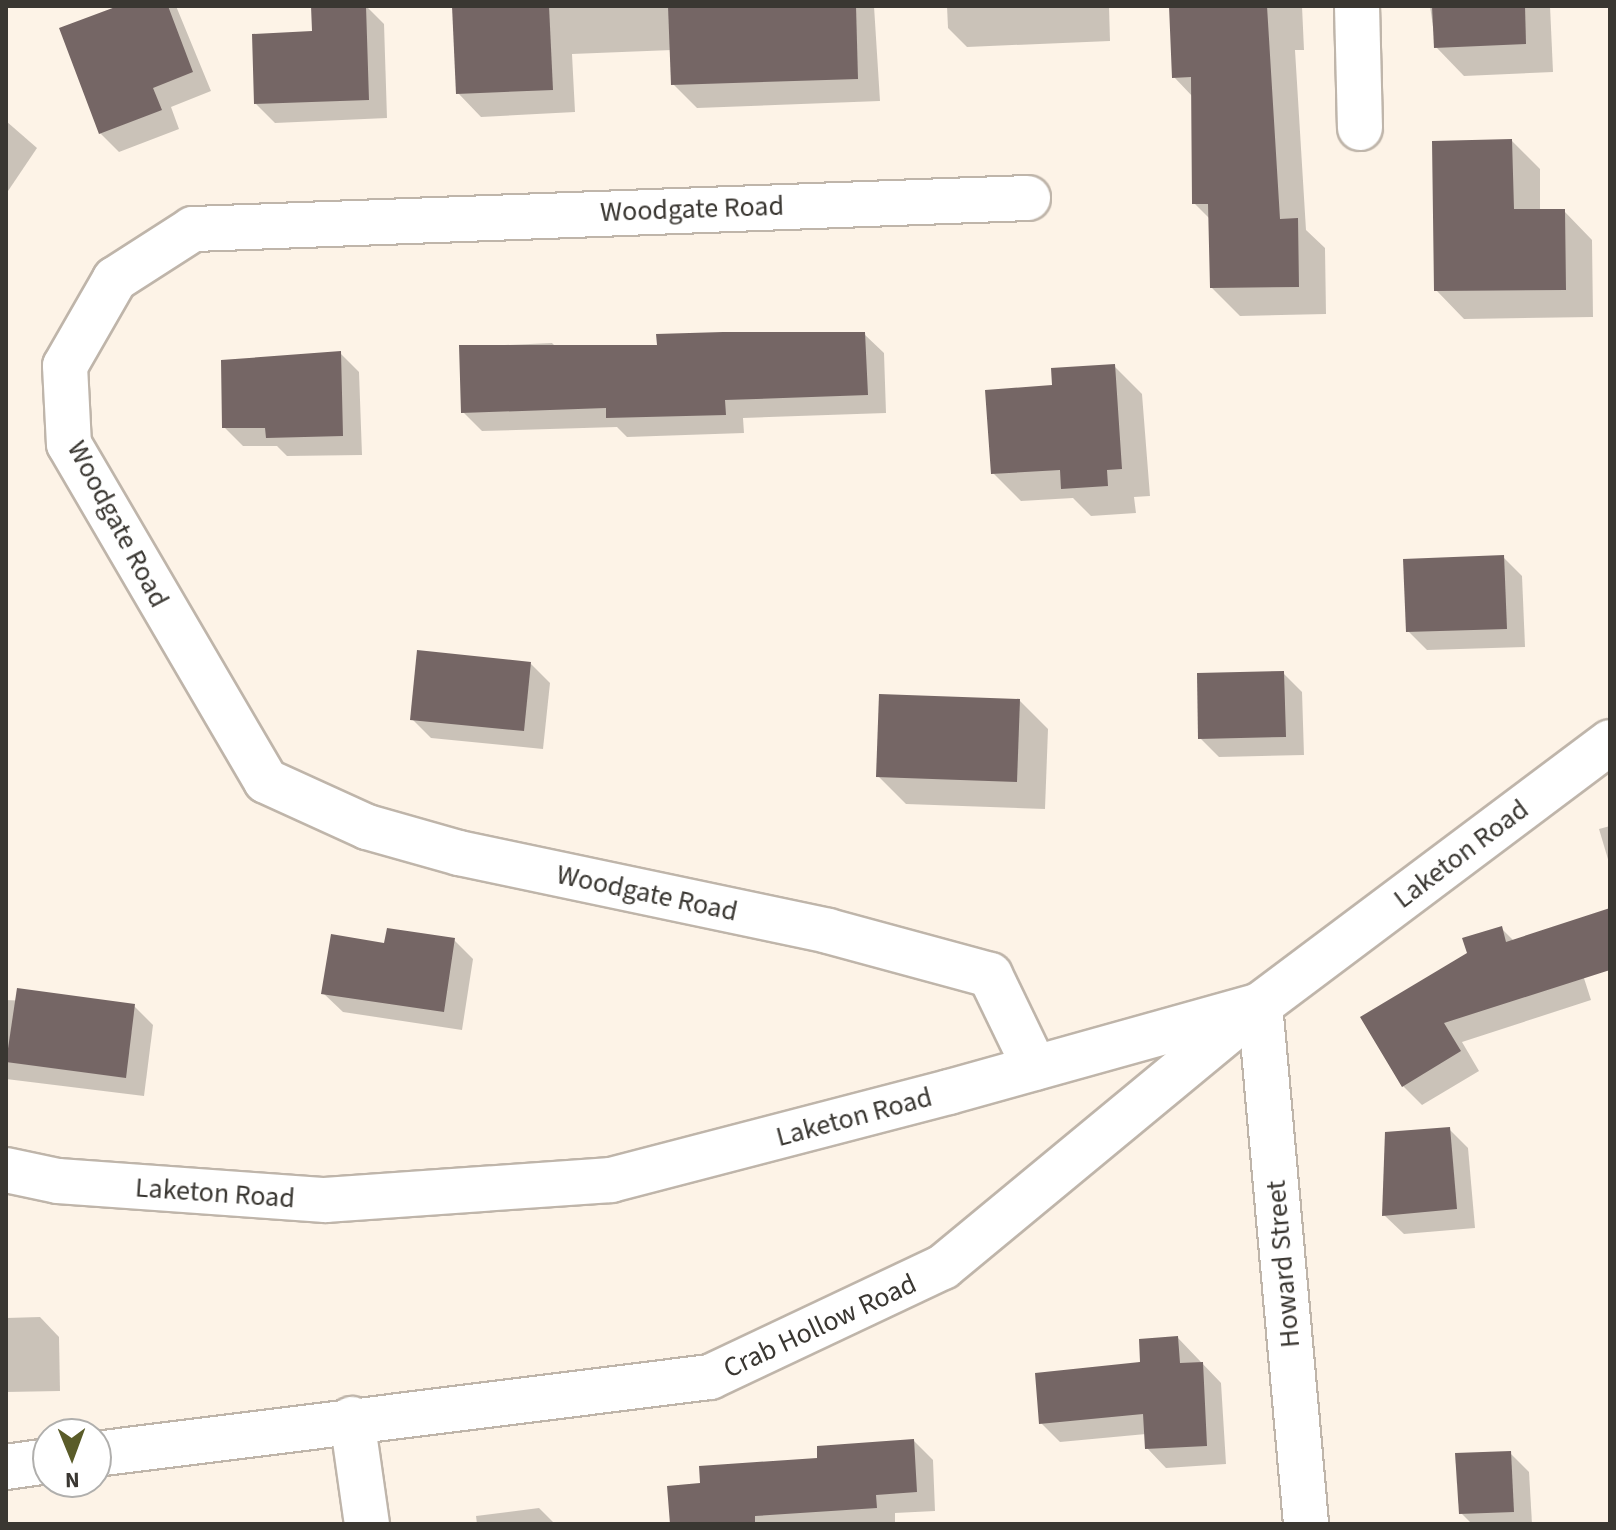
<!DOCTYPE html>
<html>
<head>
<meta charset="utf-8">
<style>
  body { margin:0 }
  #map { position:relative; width:1616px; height:1530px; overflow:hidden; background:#fdf3e7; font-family:"Source Sans 3",sans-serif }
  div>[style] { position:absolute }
  .shadow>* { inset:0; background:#0003 }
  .building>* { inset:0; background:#756665 }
  .roads { filter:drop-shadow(2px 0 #bfb5aa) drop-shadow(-2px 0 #bfb5aa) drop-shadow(0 2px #bfb5aa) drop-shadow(0 -2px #bfb5aa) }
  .street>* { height:44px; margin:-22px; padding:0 22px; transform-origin:22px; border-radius:22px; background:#fff }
  .secondary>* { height:44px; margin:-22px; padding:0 22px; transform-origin:22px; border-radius:22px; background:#fff }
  span { translate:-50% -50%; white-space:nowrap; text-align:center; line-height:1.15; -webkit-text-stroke:8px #fff; paint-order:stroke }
  .street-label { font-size:28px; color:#3a3732 }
  .frame { position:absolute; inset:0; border:8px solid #3a3732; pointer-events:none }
  .north { position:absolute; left:32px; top:1418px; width:80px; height:80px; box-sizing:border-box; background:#fff; border:2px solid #b0afad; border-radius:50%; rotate:179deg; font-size:22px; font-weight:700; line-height:32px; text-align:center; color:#3a3732 }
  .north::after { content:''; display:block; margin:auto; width:28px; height:36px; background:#5a5c29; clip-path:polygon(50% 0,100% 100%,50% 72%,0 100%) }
</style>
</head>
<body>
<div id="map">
  <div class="shadow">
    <i style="clip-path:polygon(123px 6px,176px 6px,211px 91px,171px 107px,179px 129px,119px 152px,100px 133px)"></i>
    <i style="clip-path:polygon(336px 6px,366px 6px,384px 24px,387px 118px,275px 123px,256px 104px)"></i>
    <i style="clip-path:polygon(454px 6px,874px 6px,880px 101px,697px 108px,673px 84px,672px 50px,572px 54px,575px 112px,481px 117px,458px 93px)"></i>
    <i style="clip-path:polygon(947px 6px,1109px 6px,1110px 41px,967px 47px,948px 28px)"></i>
    <i style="clip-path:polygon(1171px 6px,1302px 6px,1304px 50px,1295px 50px,1306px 230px,1325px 248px,1326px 314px,1240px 316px,1212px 288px,1211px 220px,1194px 203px,1193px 97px,1174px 77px)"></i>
    <i style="clip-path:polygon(1430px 6px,1550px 6px,1553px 72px,1464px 76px,1436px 47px)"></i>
    <i style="clip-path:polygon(6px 121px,37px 148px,6px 194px)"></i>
    <i style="clip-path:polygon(1512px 141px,1540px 169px,1540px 211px,1564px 211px,1592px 240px,1593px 317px,1464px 319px,1436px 290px)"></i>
    <i style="clip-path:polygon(864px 334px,884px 353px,886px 413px,743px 418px,744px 433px,627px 437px,617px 427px,482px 431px,463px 412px,461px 347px,552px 343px,560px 351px)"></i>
    <i style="clip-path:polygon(340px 353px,359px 372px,362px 455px,287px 456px,277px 446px,243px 446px,224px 427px)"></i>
    <i style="clip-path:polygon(1114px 366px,1142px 394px,1150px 496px,1134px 497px,1136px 513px,1091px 516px,1073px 498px,1021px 501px,993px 473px,1054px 387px)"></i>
    <i style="clip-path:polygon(1503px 557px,1522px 576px,1525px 647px,1427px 650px,1408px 631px)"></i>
    <i style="clip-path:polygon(531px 664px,550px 683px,543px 749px,431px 738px,412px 719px)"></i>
    <i style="clip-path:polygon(1283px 673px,1302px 692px,1304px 755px,1219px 757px,1200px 738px)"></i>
    <i style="clip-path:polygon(1020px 701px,1048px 729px,1045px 809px,906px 804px,878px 776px)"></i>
    <i style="clip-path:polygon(1610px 826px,1610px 866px,1599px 829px)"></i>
    <i style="clip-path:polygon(1501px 928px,1514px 941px,1574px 947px,1591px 1000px,1462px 1042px,1479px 1071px,1422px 1105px,1403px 1086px,1469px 954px)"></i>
    <i style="clip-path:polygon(454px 940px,473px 959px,462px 1030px,343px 1012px,323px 993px,386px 945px)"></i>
    <i style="clip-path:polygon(6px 1000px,134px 1006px,153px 1025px,144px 1096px,6px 1079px)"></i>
    <i style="clip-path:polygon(1449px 1129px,1468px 1148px,1475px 1228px,1404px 1234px,1384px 1215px)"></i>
    <i style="clip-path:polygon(40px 1317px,59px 1337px,60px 1391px,6px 1392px,6px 1318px)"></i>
    <i style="clip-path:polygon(1178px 1338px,1221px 1383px,1226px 1464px,1166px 1468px,1147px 1448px,1146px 1434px,1060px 1442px,1041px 1423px)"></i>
    <i style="clip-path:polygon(914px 1441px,933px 1460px,935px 1511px,895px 1513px,895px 1524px,672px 1524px,703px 1485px)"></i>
    <i style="clip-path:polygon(1510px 1453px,1529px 1472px,1532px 1524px,1472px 1524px,1461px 1513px)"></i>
    <i style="clip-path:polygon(539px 1508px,555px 1524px,477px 1524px,476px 1516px)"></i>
  </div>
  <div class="building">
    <i style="clip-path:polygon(118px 6px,168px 6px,193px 72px,153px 88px,162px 110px,99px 134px,59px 28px)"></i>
    <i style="clip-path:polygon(311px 6px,366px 6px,369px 100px,254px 104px,252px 34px,312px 31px)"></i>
    <i style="clip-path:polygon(452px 6px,549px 6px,553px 90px,456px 94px)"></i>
    <i style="clip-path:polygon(668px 6px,856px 6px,858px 79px,671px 85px)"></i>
    <i style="clip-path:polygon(1169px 6px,1267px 6px,1280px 219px,1298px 218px,1299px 287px,1210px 288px,1208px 204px,1192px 204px,1191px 77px,1172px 78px)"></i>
    <i style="clip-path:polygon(1432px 6px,1525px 6px,1526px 44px,1434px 48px)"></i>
    <i style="clip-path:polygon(1512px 139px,1514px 209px,1565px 209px,1566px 290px,1434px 291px,1432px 141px)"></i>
    <i style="clip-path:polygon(723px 332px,865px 332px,868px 395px,725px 400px,726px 415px,606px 418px,606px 408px,461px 413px,459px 345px,657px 345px,656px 334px)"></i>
    <i style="clip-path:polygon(341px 351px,343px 436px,266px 438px,265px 428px,222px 428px,221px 360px)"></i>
    <i style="clip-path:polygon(1115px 364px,1122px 469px,1107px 470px,1108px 486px,1061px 489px,1060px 470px,991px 474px,985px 390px,1052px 385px,1051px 368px)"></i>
    <i style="clip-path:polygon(1504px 555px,1507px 629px,1406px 632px,1403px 559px)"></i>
    <i style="clip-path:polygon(417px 650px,531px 662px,524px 731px,410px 720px)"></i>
    <i style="clip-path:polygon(1284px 671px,1286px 737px,1198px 739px,1197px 673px)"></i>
    <i style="clip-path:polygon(879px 694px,1020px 699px,1017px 782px,876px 777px)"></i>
    <i style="clip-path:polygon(1610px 908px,1610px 970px,1444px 1023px,1461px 1051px,1402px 1087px,1360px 1017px,1467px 953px,1462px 938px,1502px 926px,1506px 942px)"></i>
    <i style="clip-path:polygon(387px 928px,455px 938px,444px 1012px,321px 994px,331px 934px,384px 943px)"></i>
    <i style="clip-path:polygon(17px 988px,135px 1004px,126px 1078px,6px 1062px)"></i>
    <i style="clip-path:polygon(1450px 1127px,1457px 1209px,1382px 1216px,1385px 1132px)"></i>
    <i style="clip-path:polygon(1178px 1336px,1180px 1363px,1203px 1362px,1207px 1446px,1145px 1449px,1143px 1414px,1039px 1424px,1035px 1373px,1140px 1362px,1139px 1339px)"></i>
    <i style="clip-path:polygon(914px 1439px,917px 1492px,876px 1495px,877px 1508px,755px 1516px,755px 1524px,670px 1524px,667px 1486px,700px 1483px,699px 1466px,817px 1458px,817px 1446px)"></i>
    <i style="clip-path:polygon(1511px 1451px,1514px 1512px,1459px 1514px,1455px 1453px)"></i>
  </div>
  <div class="roads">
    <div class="street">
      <i style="left:1357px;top:6px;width:122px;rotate:88.6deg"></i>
      <i style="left:1028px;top:198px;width:836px;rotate:177.87deg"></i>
      <i style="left:193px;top:229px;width:93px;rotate:147.3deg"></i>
      <i style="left:115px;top:279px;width:100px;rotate:119.9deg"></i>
      <i style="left:65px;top:366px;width:78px;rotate:87.1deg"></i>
      <i style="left:69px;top:444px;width:390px;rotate:59.7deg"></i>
      <i style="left:266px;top:781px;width:111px;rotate:24.5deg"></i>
      <i style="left:367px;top:827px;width:96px;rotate:15.8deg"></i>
      <i style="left:459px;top:853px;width:377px;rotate:11.9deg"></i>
      <i style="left:828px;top:931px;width:168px;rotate:15.2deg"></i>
      <i style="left:990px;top:975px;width:103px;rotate:64.2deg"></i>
      <i style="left:1260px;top:1005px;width:521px;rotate:84.93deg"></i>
      <i style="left:352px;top:1419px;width:106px;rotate:81.9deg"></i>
      <i style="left:96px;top:1454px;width:619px;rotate:-7.15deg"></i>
      <i style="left:710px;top:1377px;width:258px;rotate:-25.3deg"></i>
      <i style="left:943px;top:1267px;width:411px;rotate:-39.6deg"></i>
      <i style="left:6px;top:1467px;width:42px;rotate:-8.1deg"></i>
    </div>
    <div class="secondary">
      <i style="left:6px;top:1170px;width:53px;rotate:11.9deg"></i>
      <i style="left:58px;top:1181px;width:268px;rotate:4.1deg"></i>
      <i style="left:325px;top:1200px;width:287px;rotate:-4deg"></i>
      <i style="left:611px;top:1180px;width:349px;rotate:-14.6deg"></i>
      <i style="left:949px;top:1092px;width:323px;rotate:-15.6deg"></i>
      <i style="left:1260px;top:1005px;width:438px;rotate:-36.9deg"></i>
    </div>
  </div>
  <div class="street-label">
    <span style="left:692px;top:209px;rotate:-2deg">Woodgate Road</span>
    <span style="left:118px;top:524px;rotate:62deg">Woodgate Road</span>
    <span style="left:1461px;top:854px;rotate:-37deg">Laketon Road</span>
    <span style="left:647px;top:893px;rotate:12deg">Woodgate Road</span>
    <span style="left:854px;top:1117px;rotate:-15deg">Laketon Road</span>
    <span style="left:215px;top:1193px;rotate:4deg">Laketon Road</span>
    <span style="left:1283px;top:1264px;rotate:-95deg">Howard Street</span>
    <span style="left:820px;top:1326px;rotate:-25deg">Crab Hollow Road</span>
  </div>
  <div class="frame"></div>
  <div class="north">N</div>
</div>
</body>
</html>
